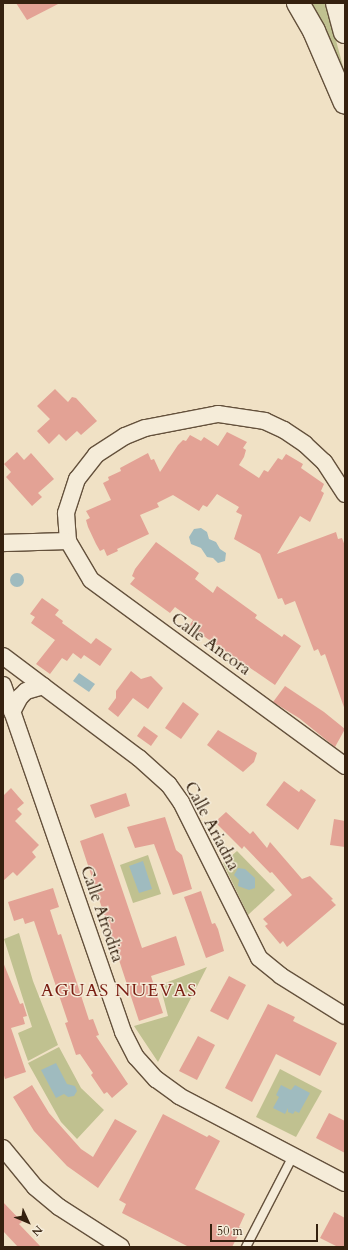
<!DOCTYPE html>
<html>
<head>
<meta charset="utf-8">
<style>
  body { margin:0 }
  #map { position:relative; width:348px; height:1250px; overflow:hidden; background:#f0e1c5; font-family:Cardo,serif }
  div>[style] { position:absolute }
  .green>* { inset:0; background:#c0c190 }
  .water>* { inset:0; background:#9fbbbf }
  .round { border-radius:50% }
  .building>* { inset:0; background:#e3a295 }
  .roads { filter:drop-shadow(1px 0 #64513c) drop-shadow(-1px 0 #64513c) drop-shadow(0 1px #64513c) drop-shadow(0 -1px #64513c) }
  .service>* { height:8px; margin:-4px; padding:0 4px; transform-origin:4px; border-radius:4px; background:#f5ecd9 }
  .minor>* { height:16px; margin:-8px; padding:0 8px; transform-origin:8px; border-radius:8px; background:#f5ecd9 }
  .secondary>* { height:22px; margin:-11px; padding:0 11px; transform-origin:11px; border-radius:11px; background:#f5ecd9 }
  span { translate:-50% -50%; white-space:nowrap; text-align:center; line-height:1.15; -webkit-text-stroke:3px #f5ecd9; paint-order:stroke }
  .street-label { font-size:17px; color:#35210f }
  .neighbourhood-label { font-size:18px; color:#7a1f14; letter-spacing:1px }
  .frame { position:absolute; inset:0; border:4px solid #35210f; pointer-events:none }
  .north { position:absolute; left:8px; top:1202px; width:40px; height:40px; -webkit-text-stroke:3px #f5ecd9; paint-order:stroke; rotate:134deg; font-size:11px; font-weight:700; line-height:16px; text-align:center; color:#35210f }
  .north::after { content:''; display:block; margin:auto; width:14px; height:18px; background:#35210f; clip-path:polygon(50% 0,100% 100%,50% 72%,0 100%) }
  .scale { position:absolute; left:210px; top:1224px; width:108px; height:18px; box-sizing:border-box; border:2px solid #35210f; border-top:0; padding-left:5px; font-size:12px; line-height:14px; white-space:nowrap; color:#35210f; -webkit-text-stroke:3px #f5ecd9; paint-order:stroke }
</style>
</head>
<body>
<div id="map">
  <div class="green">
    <i style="clip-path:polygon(311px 3px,326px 3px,345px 74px,340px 75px)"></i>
    <i style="clip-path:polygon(237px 851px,275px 890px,248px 915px,223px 863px)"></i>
    <i style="clip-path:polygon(148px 855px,161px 894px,133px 903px,120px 865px)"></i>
    <i style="clip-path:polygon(19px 933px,33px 981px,58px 1045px,28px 1061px,18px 1033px,32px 1027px,4px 939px)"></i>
    <i style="clip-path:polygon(207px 967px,158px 1062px,134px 1026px,168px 1016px,160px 985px)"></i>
    <i style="clip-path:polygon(59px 1047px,81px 1088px,104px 1110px,77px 1139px,61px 1122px,28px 1063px)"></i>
    <i style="clip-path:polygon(280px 1069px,322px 1091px,296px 1137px,256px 1117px)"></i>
  </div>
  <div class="water">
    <i style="clip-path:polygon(194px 529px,201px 528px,207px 532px,209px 539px,216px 542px,220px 549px,226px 553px,225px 561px,218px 563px,213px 558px,207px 557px,201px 548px,191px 544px,189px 537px)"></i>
    <i class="round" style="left:10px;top:573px;width:14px;height:14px"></i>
    <i style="clip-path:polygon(79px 673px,95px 684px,89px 692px,73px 681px)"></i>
    <i style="clip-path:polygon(143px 861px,152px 889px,139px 893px,129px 866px)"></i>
    <i style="clip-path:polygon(238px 868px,245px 869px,255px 878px,255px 888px,249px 890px,238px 886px,239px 880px,234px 875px)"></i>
    <i style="clip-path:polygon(56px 1063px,67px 1084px,75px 1086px,77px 1091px,74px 1096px,68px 1097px,64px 1094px,56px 1098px,41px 1070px)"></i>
    <i style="clip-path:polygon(281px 1085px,291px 1090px,295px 1085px,310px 1093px,299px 1113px,295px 1111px,293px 1114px,288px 1112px,288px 1108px,285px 1114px,273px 1108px,279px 1097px,276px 1095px)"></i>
  </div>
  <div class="building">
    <i style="clip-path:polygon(16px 3px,60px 3px,27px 20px)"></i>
    <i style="clip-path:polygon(55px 389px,68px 402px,72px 397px,76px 398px,97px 421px,81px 435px,77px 431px,66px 441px,59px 434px,49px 444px,37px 431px,50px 419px,37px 406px)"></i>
    <i style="clip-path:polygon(227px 432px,247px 442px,243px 448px,246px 450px,244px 457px,239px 465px,259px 478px,264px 470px,268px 472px,278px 458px,282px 460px,286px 454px,303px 464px,301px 468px,324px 484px,321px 491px,324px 493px,321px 500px,310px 522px,300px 516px,277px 554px,336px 532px,338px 539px,342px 538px,345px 546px,345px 710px,325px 654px,321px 656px,318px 649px,314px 651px,295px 601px,285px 605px,282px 598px,278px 599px,260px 554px,234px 539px,242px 515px,236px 512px,239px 507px,217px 494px,207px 507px,203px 505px,199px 511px,173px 495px,157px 503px,159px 507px,140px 515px,149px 534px,117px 549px,118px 551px,107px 556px,104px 549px,100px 551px,96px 544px,88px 527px,86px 520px,90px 518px,86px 511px,111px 500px,103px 483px,109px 480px,108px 477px,121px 471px,120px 468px,148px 453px,151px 460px,154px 459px,160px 472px,178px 445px,183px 440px,186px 441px,190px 435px,201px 441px,204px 437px,218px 446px)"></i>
    <i style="clip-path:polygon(17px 452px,24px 460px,31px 453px,54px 479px,38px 493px,42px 497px,32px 506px,6px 477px,11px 472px,4px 464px)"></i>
    <i style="clip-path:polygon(156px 542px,199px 573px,195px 579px,213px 593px,217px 586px,257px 615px,255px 618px,282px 637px,284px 634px,301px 646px,275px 685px,189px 626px,193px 620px,175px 607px,170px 613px,130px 584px,135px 578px,132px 576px,135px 569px)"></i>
    <i style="clip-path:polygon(42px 598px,59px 610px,55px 615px,63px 621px,62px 623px,91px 644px,96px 638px,112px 649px,100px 666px,84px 655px,81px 659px,73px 653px,67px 661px,62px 658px,50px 674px,36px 664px,55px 640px,31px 623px,35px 617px,30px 614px)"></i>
    <i style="clip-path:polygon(131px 671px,141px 679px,151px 676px,163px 688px,148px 709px,133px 698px,118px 717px,108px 709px,116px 698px,116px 691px)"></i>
    <i style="clip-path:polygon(285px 686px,324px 712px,345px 729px,335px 747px,299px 718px,273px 702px)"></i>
    <i style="clip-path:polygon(183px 702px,199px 714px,181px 739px,165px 728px)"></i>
    <i style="clip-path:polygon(144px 726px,158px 736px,151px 746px,137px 736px)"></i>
    <i style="clip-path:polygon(218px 730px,257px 753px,254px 762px,243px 772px,207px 745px)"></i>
    <i style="clip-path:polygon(284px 781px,299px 792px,301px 789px,316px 800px,298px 830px,266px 805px)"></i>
    <i style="clip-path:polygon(11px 788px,24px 803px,17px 809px,22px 814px,15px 821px,39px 845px,32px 852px,36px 857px,17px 876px,13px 872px,3px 881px,3px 796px)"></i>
    <i style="clip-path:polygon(126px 793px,130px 806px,95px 818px,90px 805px)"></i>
    <i style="clip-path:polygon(226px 812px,250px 834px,253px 831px,267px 848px,270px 842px,302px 879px,310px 876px,333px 899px,331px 900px,336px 905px,287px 947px,283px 941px,280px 944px,265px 926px,268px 924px,263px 919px,292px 895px,272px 872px,270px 873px,244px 846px,242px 849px,215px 822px)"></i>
    <i style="clip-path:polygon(165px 817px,176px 850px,182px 855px,192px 889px,173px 895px,154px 844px,135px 848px,127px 827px)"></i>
    <i style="clip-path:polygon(334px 819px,345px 821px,345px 847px,330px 845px)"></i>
    <i style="clip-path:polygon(103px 833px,142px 948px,176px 936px,185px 965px,151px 976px,163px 1013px,139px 1021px,80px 841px)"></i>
    <i style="clip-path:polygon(53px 888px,59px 907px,50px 910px,58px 935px,61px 934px,89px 1020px,93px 1019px,99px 1035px,96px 1036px,128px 1084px,112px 1098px,107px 1092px,104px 1094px,91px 1075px,93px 1073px,80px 1054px,76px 1055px,65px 1023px,68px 1022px,34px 921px,25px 924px,23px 918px,14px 921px,8px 902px)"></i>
    <i style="clip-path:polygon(201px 891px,212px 924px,215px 923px,218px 929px,224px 951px,206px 958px,184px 897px)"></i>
    <i style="clip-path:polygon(3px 962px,20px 1004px,23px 1003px,27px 1016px,23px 1017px,25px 1024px,11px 1028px,26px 1072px,5px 1079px,3px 1072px)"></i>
    <i style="clip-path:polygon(229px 976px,246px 985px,228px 1020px,210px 1011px)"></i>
    <i style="clip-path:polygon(268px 1004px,295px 1017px,293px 1021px,337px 1043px,320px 1076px,276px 1054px,252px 1102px,225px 1088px)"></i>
    <i style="clip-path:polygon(198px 1036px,215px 1045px,197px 1080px,179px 1071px)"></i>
    <i style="clip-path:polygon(32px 1085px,49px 1113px,81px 1149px,93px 1157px,115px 1119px,137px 1131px,98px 1188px,67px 1166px,34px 1131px,13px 1097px)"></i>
    <i style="clip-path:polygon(329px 1113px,345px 1121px,345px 1153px,316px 1138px)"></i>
    <i style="clip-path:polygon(163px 1114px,207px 1137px,209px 1135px,220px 1141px,195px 1189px,245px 1214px,239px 1227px,242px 1228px,232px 1247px,189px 1247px,122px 1213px,126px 1204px,119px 1200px)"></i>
    <i style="clip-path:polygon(3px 1202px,22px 1222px,19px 1224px,41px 1247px,18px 1247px,3px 1231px)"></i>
    <i style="clip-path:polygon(334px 1212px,345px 1218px,345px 1247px,338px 1247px,320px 1238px)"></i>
  </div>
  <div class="roads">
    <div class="service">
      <i style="left:246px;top:1247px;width:102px;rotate:-62.7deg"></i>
    </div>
    <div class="minor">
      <i style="left:345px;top:494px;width:38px;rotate:-123deg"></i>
      <i style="left:324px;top:462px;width:26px;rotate:-137deg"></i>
      <i style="left:305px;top:444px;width:25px;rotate:-146deg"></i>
      <i style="left:284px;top:430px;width:21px;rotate:-155deg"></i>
      <i style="left:265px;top:421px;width:48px;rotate:-171.5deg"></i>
      <i style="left:218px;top:414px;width:74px;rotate:169.1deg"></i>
      <i style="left:145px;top:428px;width:22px;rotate:158deg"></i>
      <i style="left:125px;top:436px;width:35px;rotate:147deg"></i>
      <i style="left:96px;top:455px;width:31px;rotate:128deg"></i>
      <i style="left:77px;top:479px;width:36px;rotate:108deg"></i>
      <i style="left:66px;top:513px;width:28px;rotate:86deg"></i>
      <i style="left:68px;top:541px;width:45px;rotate:59.5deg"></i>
      <i style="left:91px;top:580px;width:315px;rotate:36.2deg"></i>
      <i style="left:3px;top:543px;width:65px;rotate:-1.8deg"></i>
      <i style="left:3px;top:656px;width:170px;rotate:36.9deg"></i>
      <i style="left:139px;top:758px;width:40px;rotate:42deg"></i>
      <i style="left:169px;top:785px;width:21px;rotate:55deg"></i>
      <i style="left:181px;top:802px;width:174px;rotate:63.4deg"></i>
      <i style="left:259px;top:958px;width:28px;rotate:39deg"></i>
      <i style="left:281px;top:976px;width:75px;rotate:32deg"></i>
      <i style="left:3px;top:685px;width:367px;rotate:70.9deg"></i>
      <i style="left:123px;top:1032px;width:28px;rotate:63deg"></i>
      <i style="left:136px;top:1057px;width:30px;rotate:48deg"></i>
      <i style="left:156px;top:1079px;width:29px;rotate:36deg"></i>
      <i style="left:179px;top:1096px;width:187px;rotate:27.7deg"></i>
      <i style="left:12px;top:712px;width:17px;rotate:-62deg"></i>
      <i style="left:20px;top:697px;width:8px;rotate:-45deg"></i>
      <i style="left:26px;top:691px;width:18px;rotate:-16deg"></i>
      <i style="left:3px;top:1148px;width:50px;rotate:50.6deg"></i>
      <i style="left:35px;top:1187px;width:31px;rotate:40deg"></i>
      <i style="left:59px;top:1207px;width:74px;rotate:32.8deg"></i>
    </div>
    <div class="secondary">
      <i style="left:298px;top:3px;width:32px;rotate:60deg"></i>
      <i style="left:314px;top:31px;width:78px;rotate:66.7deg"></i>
      <i style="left:337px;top:3px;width:30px;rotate:75deg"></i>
    </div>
  </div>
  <div class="street-label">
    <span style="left:211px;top:644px;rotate:36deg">Calle Ancora</span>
    <span style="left:212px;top:826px;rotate:62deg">Calle Ariadna</span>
    <span style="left:102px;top:914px;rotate:71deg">Calle Afrodita</span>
  </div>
  <div class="neighbourhood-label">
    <span style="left:119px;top:991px">AGUAS NUEVAS</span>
  </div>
  <div class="frame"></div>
  <div class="north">N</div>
  <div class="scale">50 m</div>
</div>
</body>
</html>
